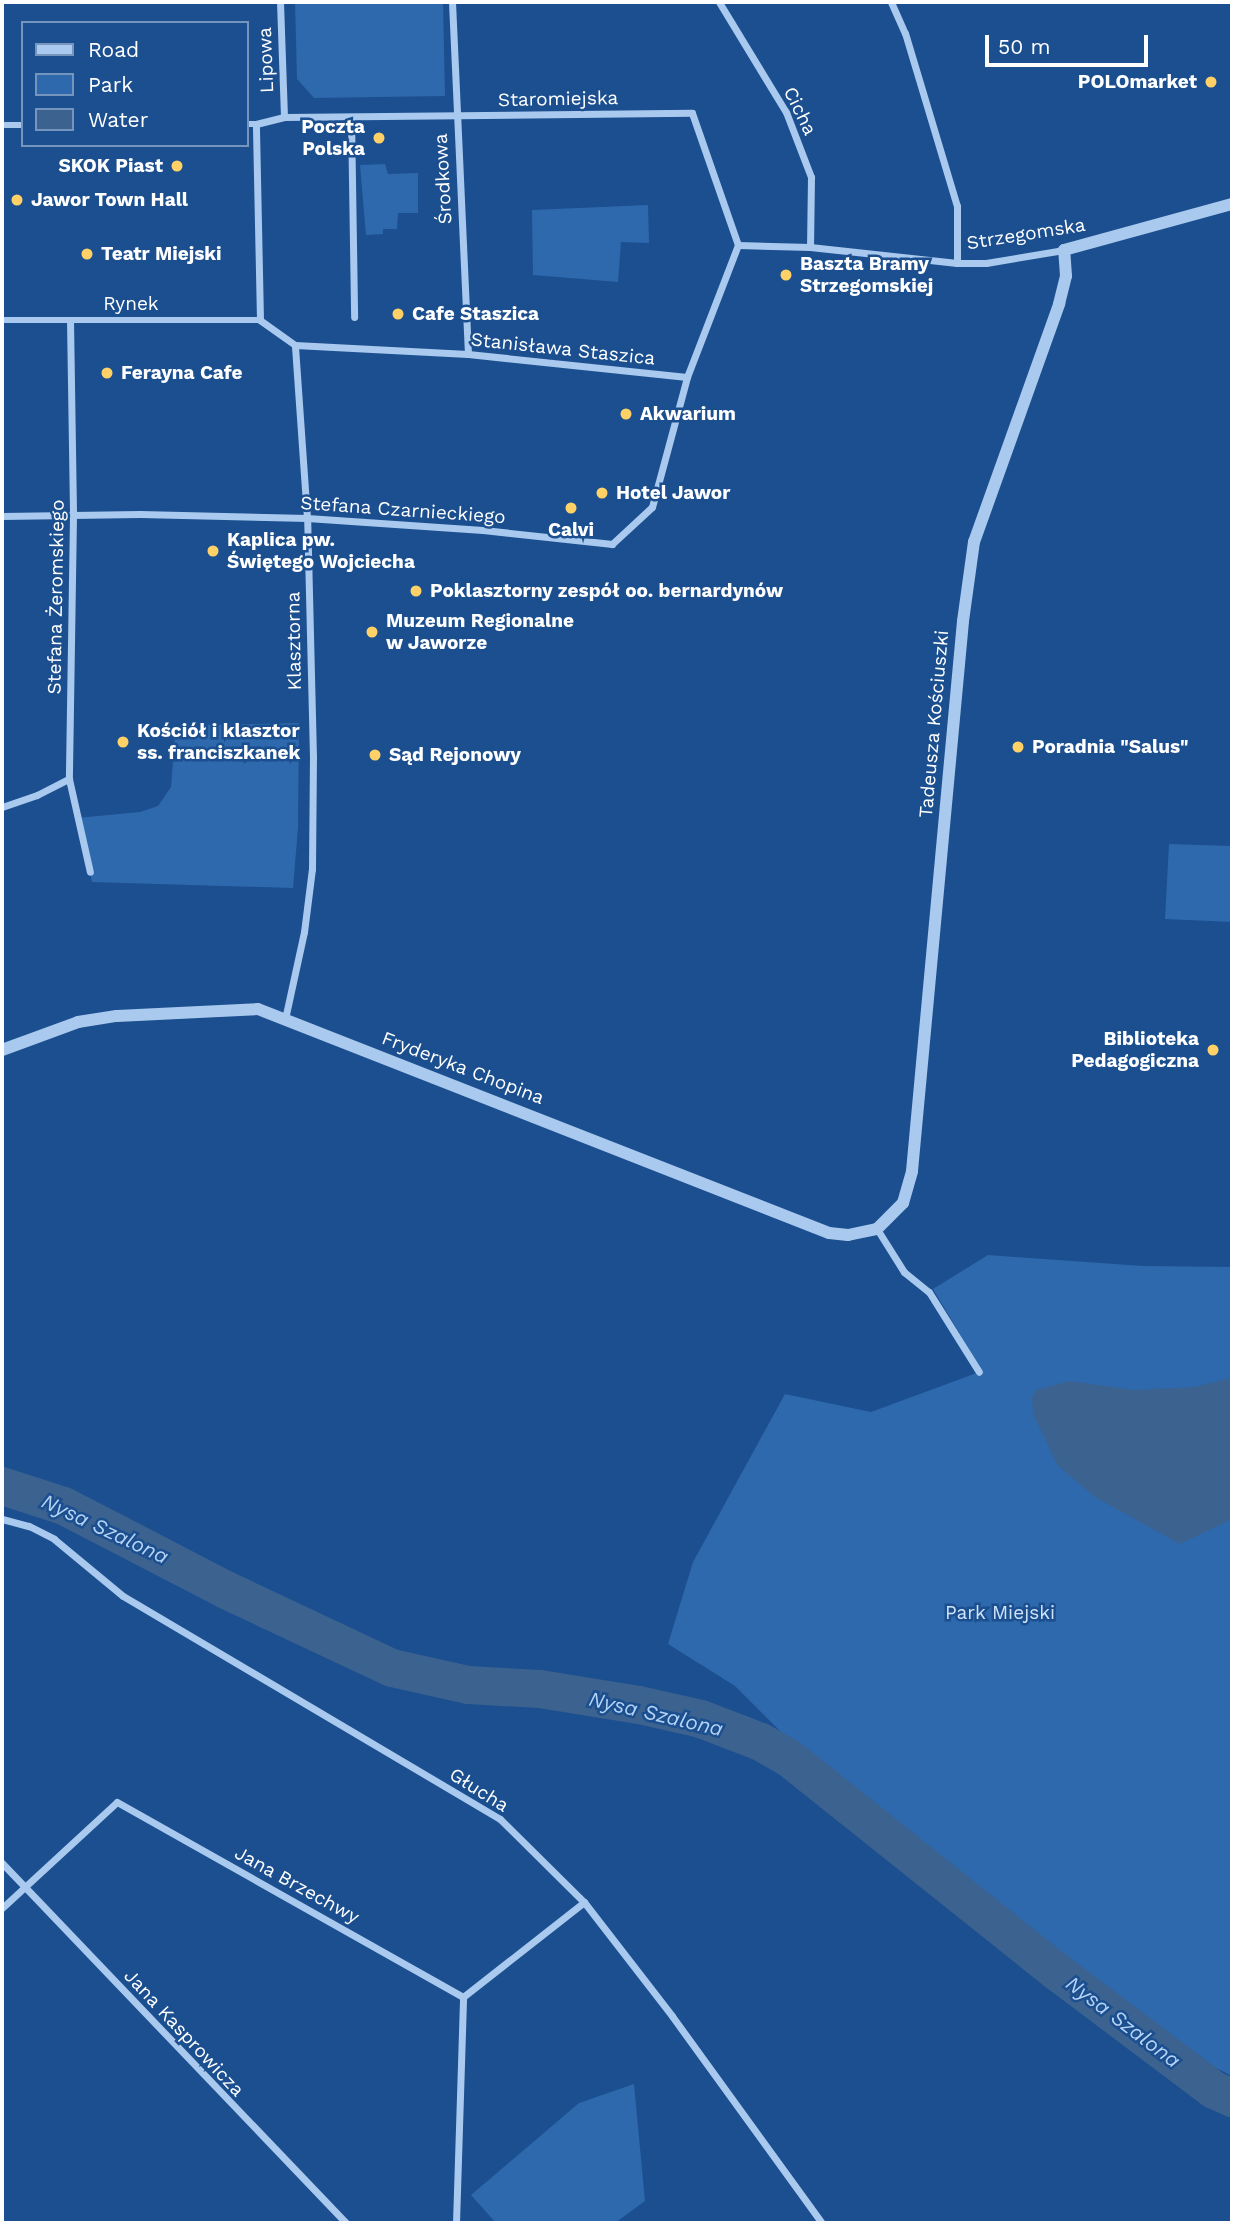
<!DOCTYPE html>
<html>
<head>
<meta charset="utf-8">
<style>
  body { margin:0 }
  #map { position:relative; width:1234px; height:2225px; overflow:hidden; background:#1b4f8f; font-family:"Work Sans",sans-serif }
  div>[style] { position:absolute }
  .green>* { inset:0; background:#2e69ad }
  .water>* { inset:0; background:#3c6290 }
  .river>* { height:38px; margin:-19px; padding:0 19px; transform-origin:19px; border-radius:19px; background:#3c6290 }
  .pedestrian>* { height:6px; margin:-3px; padding:0 3px; transform-origin:3px; border-radius:3px; background:#a9c9ee }
  .minor>* { height:7px; margin:-3.5px; padding:0 3.5px; transform-origin:3.5px; border-radius:3.5px; background:#a9c9ee }
  .tertiary>* { height:12px; margin:-6px; padding:0 6px; transform-origin:6px; border-radius:6px; background:#a9c9ee }
  .dots>* { width:19px; height:19px; translate:-50% -50%; box-sizing:border-box; border:4px solid #1b4f8f; border-radius:50% }
  span { translate:-50% -50%; white-space:nowrap; text-align:center; line-height:1.15; -webkit-text-stroke:5px #1b4f8f; paint-order:stroke }
  .street-label { font-size:19px; color:#fff }
  .poi-label { font-size:19px; color:#fff; font-weight:700 }
  .right { translate:-100% -50%; text-align:right }
  .left { translate:0 -50%; text-align:left }
  .park-label { font-size:19px; color:#cfe3fa }
  .water-label { font-size:21px; color:#b5d3f5; font-style:italic }
  .frame { position:absolute; inset:0; border:4px solid #fff; pointer-events:none }
  .legend { position:absolute; left:21px; top:21px; width:228px; height:126px; box-sizing:border-box; background:#1b4f8f; border:2px solid #7695bc; margin:0; padding:9px 12px; list-style:none; font-size:21px; color:#fff }
  .legend li { display:flex; align-items:center; gap:14px; height:35px }
  .legend b { width:35px; border:2px solid #7695bc }
  .scale { position:absolute; left:985px; top:35px; width:163px; height:32px; box-sizing:border-box; border:4px solid #fff; border-top:0; padding-left:9px; font-size:21px; line-height:24px; white-space:nowrap; color:#fff; -webkit-text-stroke:5px #1b4f8f; paint-order:stroke }
</style>
</head>
<body>
<div id="map">
  <div class="green">
    <i style="clip-path:polygon(295px 2px,443px 2px,445px 96px,314px 98px,297px 79px)"></i>
    <i style="clip-path:polygon(385px 164px,388px 174px,418px 173px,418px 213px,398px 213px,397px 229px,383px 229px,383px 234px,366px 235px,360px 165px)"></i>
    <i style="clip-path:polygon(648px 205px,649px 243px,621px 242px,618px 282px,533px 275px,532px 210px)"></i>
    <i style="clip-path:polygon(299px 723px,298px 828px,293px 888px,92px 882px,77px 818px,140px 812px,158px 806px,171px 787px,175px 735px,202px 725px)"></i>
    <i style="clip-path:polygon(1169px 844px,1232px 846px,1232px 922px,1165px 919px)"></i>
    <i style="clip-path:polygon(988px 1255px,1143px 1266px,1232px 1267px,1232px 2076px,1210px 2065px,1141px 2019px,1060px 1957px,800px 1751px,735px 1686px,668px 1644px,693px 1562px,785px 1394px,871px 1412px,982px 1371px,933px 1289px)"></i>
    <i style="clip-path:polygon(634px 2084px,645px 2201px,615px 2223px,496px 2223px,471px 2195px,579px 2103px)"></i>
  </div>
  <div class="water">
    <i style="clip-path:polygon(1232px 1378px,1232px 1519px,1180px 1544px,1095px 1497px,1058px 1466px,1033px 1414px,1032px 1398px,1036px 1390px,1070px 1381px,1133px 1390px,1194px 1387px)"></i>
  </div>
  <div class="river">
    <i style="left:2px;top:1486px;width:65px;rotate:17.9deg"></i>
    <i style="left:64px;top:1506px;width:182px;rotate:27.4deg"></i>
    <i style="left:226px;top:1590px;width:183px;rotate:25.2deg"></i>
    <i style="left:392px;top:1668px;width:78px;rotate:12.6deg"></i>
    <i style="left:468px;top:1685px;width:72px;rotate:3.2deg"></i>
    <i style="left:540px;top:1689px;width:100px;rotate:9.2deg"></i>
    <i style="left:639px;top:1705px;width:64px;rotate:12.7deg"></i>
    <i style="left:701px;top:1719px;width:64px;rotate:21deg"></i>
    <i style="left:761px;top:1742px;width:32px;rotate:30deg"></i>
    <i style="left:789px;top:1758px;width:342px;rotate:38.6deg"></i>
    <i style="left:1056px;top:1971px;width:198px;rotate:37deg"></i>
    <i style="left:1214px;top:2090px;width:20px;rotate:24deg"></i>
  </div>
  <div class="pedestrian">
    <i style="left:247px;top:124px;width:9px"></i>
    <i style="left:2px;top:125px;width:21px"></i>
    <i style="left:2px;top:320px;width:258px"></i>
  </div>
  <div class="minor">
    <i style="left:280px;top:2px;width:115px;rotate:88deg"></i>
    <i style="left:452px;top:2px;width:352px;rotate:87.4deg"></i>
    <i style="left:719px;top:2px;width:129px;rotate:58.7deg"></i>
    <i style="left:786px;top:112px;width:70px;rotate:69deg"></i>
    <i style="left:811px;top:177px;width:70px;rotate:90.8deg"></i>
    <i style="left:891px;top:2px;width:34px;rotate:66deg"></i>
    <i style="left:905px;top:33px;width:181px;rotate:73.3deg"></i>
    <i style="left:957px;top:206px;width:57px;rotate:90deg"></i>
    <i style="left:351px;top:117px;width:200px;rotate:89.1deg"></i>
    <i style="left:738px;top:245px;width:72px;rotate:1.6deg"></i>
    <i style="left:810px;top:247px;width:148px;rotate:6.2deg"></i>
    <i style="left:957px;top:263px;width:29px"></i>
    <i style="left:986px;top:263px;width:79px;rotate:-9.5deg"></i>
    <i style="left:70px;top:320px;width:196px;rotate:89.1deg"></i>
    <i style="left:73px;top:516px;width:263px;rotate:90.9deg"></i>
    <i style="left:69px;top:779px;width:95px;rotate:77.3deg"></i>
    <i style="left:295px;top:345px;width:43px;rotate:-144.5deg"></i>
    <i style="left:260px;top:320px;width:196px;rotate:-91.2deg"></i>
    <i style="left:256px;top:124px;width:29px;rotate:-14deg"></i>
    <i style="left:284px;top:117px;width:408px;rotate:-0.6deg"></i>
    <i style="left:692px;top:113px;width:140px;rotate:70.8deg"></i>
    <i style="left:295px;top:345px;width:173px;rotate:3deg"></i>
    <i style="left:468px;top:354px;width:220px;rotate:6deg"></i>
    <i style="left:687px;top:377px;width:142px;rotate:-68.9deg"></i>
    <i style="left:2px;top:516px;width:138px;rotate:-0.8deg"></i>
    <i style="left:140px;top:514px;width:167px;rotate:1.4deg"></i>
    <i style="left:307px;top:518px;width:176px;rotate:3.9deg"></i>
    <i style="left:483px;top:530px;width:130px;rotate:6.2deg"></i>
    <i style="left:612px;top:544px;width:54px;rotate:-42.8deg"></i>
    <i style="left:652px;top:507px;width:135px;rotate:-74.9deg"></i>
    <i style="left:2px;top:807px;width:37px;rotate:-19deg"></i>
    <i style="left:37px;top:795px;width:36px;rotate:-27deg"></i>
    <i style="left:285px;top:1019px;width:89px;rotate:-77.7deg"></i>
    <i style="left:304px;top:932px;width:64px;rotate:-82.8deg"></i>
    <i style="left:312px;top:869px;width:112px;rotate:-89.5deg"></i>
    <i style="left:313px;top:757px;width:239px;rotate:-91.4deg"></i>
    <i style="left:307px;top:518px;width:173px;rotate:-94deg"></i>
    <i style="left:877px;top:1229px;width:51px;rotate:57.9deg"></i>
    <i style="left:904px;top:1272px;width:32px;rotate:39deg"></i>
    <i style="left:929px;top:1292px;width:94px;rotate:58deg"></i>
    <i style="left:2px;top:1519px;width:28px;rotate:15deg"></i>
    <i style="left:29px;top:1526px;width:28px;rotate:27deg"></i>
    <i style="left:54px;top:1539px;width:89px;rotate:39.6deg"></i>
    <i style="left:123px;top:1596px;width:438px;rotate:30.6deg"></i>
    <i style="left:500px;top:1819px;width:118px;rotate:44.7deg"></i>
    <i style="left:584px;top:1902px;width:144px;rotate:52.3deg"></i>
    <i style="left:672px;top:2016px;width:256px;rotate:54.1deg"></i>
    <i style="left:2px;top:1863px;width:498px;rotate:46.3deg"></i>
    <i style="left:2px;top:1908px;width:156px;rotate:-42.7deg"></i>
    <i style="left:117px;top:1802px;width:397px;rotate:29.4deg"></i>
    <i style="left:463px;top:1997px;width:154px;rotate:-38.1deg"></i>
    <i style="left:456px;top:2223px;width:226px;rotate:-88.2deg"></i>
  </div>
  <div class="tertiary">
    <i style="left:2px;top:1050px;width:81px;rotate:-20.2deg"></i>
    <i style="left:78px;top:1022px;width:39px;rotate:-9deg"></i>
    <i style="left:117px;top:1016px;width:141px;rotate:-2.8deg"></i>
    <i style="left:258px;top:1009px;width:613px;rotate:21.42deg"></i>
    <i style="left:829px;top:1233px;width:19px;rotate:6deg"></i>
    <i style="left:848px;top:1235px;width:30px;rotate:-12deg"></i>
    <i style="left:877px;top:1229px;width:37px;rotate:-45deg"></i>
    <i style="left:903px;top:1203px;width:33px;rotate:-74deg"></i>
    <i style="left:912px;top:1171px;width:552px;rotate:-84.7deg"></i>
    <i style="left:963px;top:621px;width:80px;rotate:-82.1deg"></i>
    <i style="left:974px;top:542px;width:253px;rotate:-70.3deg"></i>
    <i style="left:1059px;top:304px;width:29px;rotate:-76deg"></i>
    <i style="left:1066px;top:276px;width:26px;rotate:-94deg"></i>
    <i style="left:1064px;top:250px;width:174px;rotate:-15.3deg"></i>
  </div>
  <div class="dots">
    <i style="left:1211px;top:82px;background:#ffd166"></i>
    <i style="left:379px;top:138px;background:#ffd166"></i>
    <i style="left:177px;top:166px;background:#ffd166"></i>
    <i style="left:17px;top:200px;background:#ffd166"></i>
    <i style="left:87px;top:254px;background:#ffd166"></i>
    <i style="left:786px;top:275px;background:#ffd166"></i>
    <i style="left:398px;top:314px;background:#ffd166"></i>
    <i style="left:107px;top:373px;background:#ffd166"></i>
    <i style="left:626px;top:414px;background:#ffd166"></i>
    <i style="left:602px;top:493px;background:#ffd166"></i>
    <i style="left:571px;top:508px;background:#ffd166"></i>
    <i style="left:213px;top:551px;background:#ffd166"></i>
    <i style="left:416px;top:591px;background:#ffd166"></i>
    <i style="left:372px;top:632px;background:#ffd166"></i>
    <i style="left:123px;top:742px;background:#ffd166"></i>
    <i style="left:1018px;top:747px;background:#ffd166"></i>
    <i style="left:375px;top:755px;background:#ffd166"></i>
    <i style="left:1213px;top:1050px;background:#ffd166"></i>
  </div>
  <div class="street-label">
    <span style="left:266px;top:60px;rotate:-92deg">Lipowa</span>
    <span style="left:558px;top:99px;rotate:-1deg">Staromiejska</span>
    <span style="left:800px;top:111px;rotate:64deg">Cicha</span>
    <span style="left:443px;top:179px;rotate:-93deg">Środkowa</span>
    <span style="left:1026px;top:234px;rotate:-9deg">Strzegomska</span>
    <span style="left:131px;top:304px">Rynek</span>
    <span style="left:563px;top:349px;rotate:6deg">Stanisława Staszica</span>
    <span style="left:403px;top:510px;rotate:4deg">Stefana Czarnieckiego</span>
    <span style="left:56px;top:597px;rotate:-89deg">Stefana Żeromskiego</span>
    <span style="left:294px;top:641px;rotate:-91deg">Klasztorna</span>
    <span style="left:934px;top:724px;rotate:-85deg">Tadeusza Kościuszki</span>
    <span style="left:463px;top:1068px;rotate:21deg">Fryderyka Chopina</span>
    <span style="left:479px;top:1790px;rotate:32deg">Głucha</span>
    <span style="left:297px;top:1885px;rotate:29deg">Jana Brzechwy</span>
    <span style="left:184px;top:2033px;rotate:47deg">Jana Kasprowicza</span>
  </div>
  <div class="poi-label">
    <span class="right" style="left:1197px;top:82px">POLOmarket</span>
    <span class="right" style="left:365px;top:138px">Poczta<br>Polska</span>
    <span class="right" style="left:163px;top:166px">SKOK Piast</span>
    <span class="left" style="left:31px;top:200px">Jawor Town Hall</span>
    <span class="left" style="left:101px;top:254px">Teatr Miejski</span>
    <span class="left" style="left:800px;top:275px">Baszta Bramy<br>Strzegomskiej</span>
    <span class="left" style="left:412px;top:314px">Cafe Staszica</span>
    <span class="left" style="left:121px;top:373px">Ferayna Cafe</span>
    <span class="left" style="left:640px;top:414px">Akwarium</span>
    <span class="left" style="left:616px;top:493px">Hotel Jawor</span>
    <span style="left:571px;top:530px">Calvi</span>
    <span class="left" style="left:227px;top:551px">Kaplica pw.<br>Świętego Wojciecha</span>
    <span class="left" style="left:430px;top:591px">Poklasztorny zespół oo. bernardynów</span>
    <span class="left" style="left:386px;top:632px">Muzeum Regionalne<br>w Jaworze</span>
    <span class="left" style="left:137px;top:742px">Kościół i klasztor<br>ss. franciszkanek</span>
    <span class="left" style="left:1032px;top:747px">Poradnia "Salus"</span>
    <span class="left" style="left:389px;top:755px">Sąd Rejonowy</span>
    <span class="right" style="left:1199px;top:1050px">Biblioteka<br>Pedagogiczna</span>
  </div>
  <div class="park-label">
    <span style="left:1000px;top:1613px">Park Miejski</span>
  </div>
  <div class="water-label">
    <span style="left:105px;top:1529px;rotate:25deg">Nysa Szalona</span>
    <span style="left:656px;top:1714px;rotate:13deg">Nysa Szalona</span>
    <span style="left:1123px;top:2022px;rotate:37deg">Nysa Szalona</span>
  </div>
  <div class="frame"></div>
  <ul class="legend">
  <li><b style="height:9px;background:#a9c9ee"></b>Road</li>
  <li><b style="height:19px;background:#2e69ad"></b>Park</li>
  <li><b style="height:19px;background:#3c6290"></b>Water</li>
  </ul>
  <div class="scale">50 m</div>
</div>
</body>
</html>
